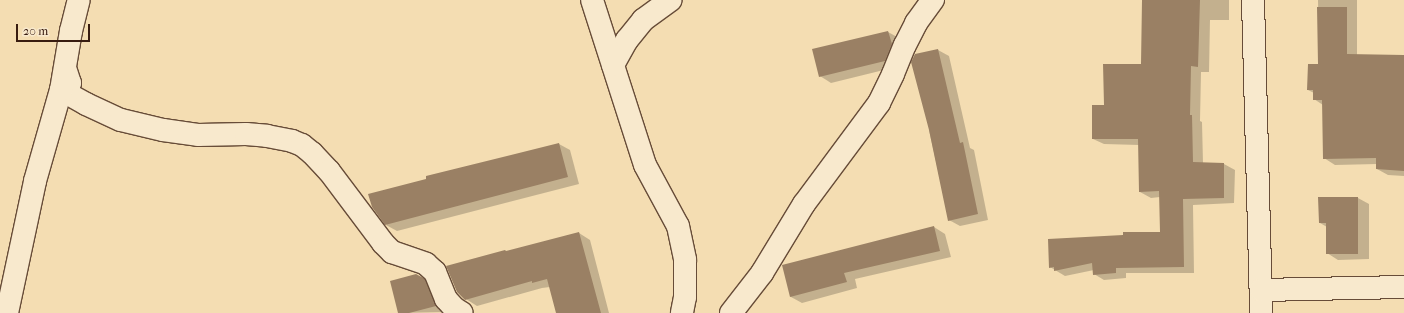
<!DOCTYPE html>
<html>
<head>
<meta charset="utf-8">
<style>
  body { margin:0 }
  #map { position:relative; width:1404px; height:313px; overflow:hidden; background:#f4ddb2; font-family:"IM FELL French Canon",serif }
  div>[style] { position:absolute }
  .shadow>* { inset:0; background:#0003 }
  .building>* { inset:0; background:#9a8064 }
  .roads { filter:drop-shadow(1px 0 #674c38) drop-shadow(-1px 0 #674c38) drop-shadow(0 1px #674c38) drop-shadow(0 -1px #674c38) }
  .minor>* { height:22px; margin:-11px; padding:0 11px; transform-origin:11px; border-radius:11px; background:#f8e9cd }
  span { translate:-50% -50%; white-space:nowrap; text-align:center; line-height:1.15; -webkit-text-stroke:3.5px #f8e9cd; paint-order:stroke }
  .scale { position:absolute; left:16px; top:24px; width:74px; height:18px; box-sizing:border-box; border:2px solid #381c10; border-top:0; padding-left:5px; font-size:12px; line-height:14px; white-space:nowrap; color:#381c10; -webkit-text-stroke:3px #f8e9cd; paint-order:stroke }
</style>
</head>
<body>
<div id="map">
  <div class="shadow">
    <i style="clip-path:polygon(1143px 0,1229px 0,1229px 20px,1210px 20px,1209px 72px,1201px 72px,1200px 121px,1202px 122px,1203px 163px,1224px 164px,1235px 170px,1234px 203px,1193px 205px,1194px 273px,1126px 273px,1126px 278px,1104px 280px,1094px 274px,1094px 270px,1065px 276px,1050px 267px,1161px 233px,1160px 197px,1151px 198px,1140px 192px,1139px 145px,1104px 144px,1093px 139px,1105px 106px,1142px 65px)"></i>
    <i style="clip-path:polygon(1318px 0,1357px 0,1357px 55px,1404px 56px,1404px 176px,1388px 175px,1377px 169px,1377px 164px,1335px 165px,1324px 158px,1323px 105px,1314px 99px,1314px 93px,1308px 90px,1319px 65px)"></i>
    <i style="clip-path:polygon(888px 32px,899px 38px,896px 67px,831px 83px,820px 76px,813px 50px)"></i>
    <i style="clip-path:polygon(938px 50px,949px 56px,970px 148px,974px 150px,988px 220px,960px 226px,949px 220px,929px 130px)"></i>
    <i style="clip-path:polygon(559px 144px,570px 150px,579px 184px,397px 231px,386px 225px,427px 180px)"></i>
    <i style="clip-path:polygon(1319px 198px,1358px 198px,1369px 204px,1369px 259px,1338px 260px,1327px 253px,1327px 227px,1320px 223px)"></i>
    <i style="clip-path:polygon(934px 227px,945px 234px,951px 257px,855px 279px,857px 288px,802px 303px,791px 297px,783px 266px)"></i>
    <i style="clip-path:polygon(579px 233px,590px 240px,609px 313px,557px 313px,550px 287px,542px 288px,477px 306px,466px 299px,507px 252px)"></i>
    <i style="clip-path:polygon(419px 276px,431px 283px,446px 312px,399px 313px)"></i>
  </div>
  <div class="building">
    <i style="clip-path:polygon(1142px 0,1200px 0,1198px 67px,1191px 66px,1190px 115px,1192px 115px,1193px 162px,1224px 163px,1224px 198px,1183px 199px,1184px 267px,1116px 268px,1116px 273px,1093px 275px,1092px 263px,1054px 271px,1054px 267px,1049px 268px,1048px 239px,1123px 235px,1123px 232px,1160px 232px,1159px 191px,1139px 192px,1138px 139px,1092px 139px,1092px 105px,1104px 105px,1103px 64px,1141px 64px)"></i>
    <i style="clip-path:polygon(1317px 7px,1347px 7px,1347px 54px,1404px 55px,1404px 171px,1376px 169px,1376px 158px,1323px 159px,1322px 100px,1313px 100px,1313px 90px,1307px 90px,1308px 64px,1318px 64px)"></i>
    <i style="clip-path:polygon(888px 31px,892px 44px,885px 61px,819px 77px,812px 49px)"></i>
    <i style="clip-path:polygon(938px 49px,960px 143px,963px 142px,978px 214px,948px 221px,929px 130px,911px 62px,915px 54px)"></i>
    <i style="clip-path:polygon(559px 143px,568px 177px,385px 225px,372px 207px,368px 194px,426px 179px,426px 176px)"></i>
    <i style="clip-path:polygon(1318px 197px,1358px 197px,1358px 254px,1326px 254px,1326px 223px,1319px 223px)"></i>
    <i style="clip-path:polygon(934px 226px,940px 251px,844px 273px,847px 282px,790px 297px,782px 265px)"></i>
    <i style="clip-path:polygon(579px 232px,601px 313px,556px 313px,547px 279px,532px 283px,532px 281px,465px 300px,457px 292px,446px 266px,505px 250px,506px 251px)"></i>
    <i style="clip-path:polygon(416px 274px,425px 279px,436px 306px,409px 313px,398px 313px,390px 281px)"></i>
  </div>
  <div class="roads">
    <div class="minor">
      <i style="left:592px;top:0;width:173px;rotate:72.2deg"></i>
      <i style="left:645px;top:165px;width:69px;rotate:61.6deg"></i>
      <i style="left:678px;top:226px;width:35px;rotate:78deg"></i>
      <i style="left:685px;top:260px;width:37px;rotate:90deg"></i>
      <i style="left:685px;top:297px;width:16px;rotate:101deg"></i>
      <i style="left:1253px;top:0;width:313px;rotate:88.5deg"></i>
      <i style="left:613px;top:65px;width:29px;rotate:-61deg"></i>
      <i style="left:627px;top:40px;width:26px;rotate:-51deg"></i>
      <i style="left:643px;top:20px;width:34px;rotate:-36deg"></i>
      <i style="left:66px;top:71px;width:13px;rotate:72deg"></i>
      <i style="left:70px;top:83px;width:11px;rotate:142deg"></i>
      <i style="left:61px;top:90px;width:29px;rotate:29deg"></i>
      <i style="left:86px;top:104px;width:38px;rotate:25deg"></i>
      <i style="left:121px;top:120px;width:43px;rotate:13.4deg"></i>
      <i style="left:163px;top:130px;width:35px;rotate:8deg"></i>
      <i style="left:198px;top:135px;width:48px;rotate:-1.2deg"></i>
      <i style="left:246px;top:134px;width:21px;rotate:5deg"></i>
      <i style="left:267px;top:136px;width:25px;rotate:11deg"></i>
      <i style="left:292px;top:141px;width:11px;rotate:22deg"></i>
      <i style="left:302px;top:145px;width:13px;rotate:39deg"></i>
      <i style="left:312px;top:153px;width:25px;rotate:47deg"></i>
      <i style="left:329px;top:171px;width:90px;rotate:53.1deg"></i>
      <i style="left:383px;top:243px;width:13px;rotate:45deg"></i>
      <i style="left:392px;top:252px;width:36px;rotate:19deg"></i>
      <i style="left:426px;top:264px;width:12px;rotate:42deg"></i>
      <i style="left:435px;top:272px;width:29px;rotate:68deg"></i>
      <i style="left:446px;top:299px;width:12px;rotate:48deg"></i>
      <i style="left:454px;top:308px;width:9px;rotate:32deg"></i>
      <i style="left:1261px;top:290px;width:143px;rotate:-1.2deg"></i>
      <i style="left:7px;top:313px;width:135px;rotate:-78deg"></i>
      <i style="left:35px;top:181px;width:95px;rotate:-74.1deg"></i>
      <i style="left:61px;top:90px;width:60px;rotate:-80.4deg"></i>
      <i style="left:71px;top:31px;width:32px;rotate:-76deg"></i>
      <i style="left:731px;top:313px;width:51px;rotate:-52.2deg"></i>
      <i style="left:762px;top:273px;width:81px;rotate:-58.7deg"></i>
      <i style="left:804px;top:204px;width:126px;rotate:-53.4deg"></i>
      <i style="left:879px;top:103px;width:32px;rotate:-64deg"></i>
      <i style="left:893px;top:74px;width:31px;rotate:-68deg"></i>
      <i style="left:905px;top:45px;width:25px;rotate:-63deg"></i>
      <i style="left:916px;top:23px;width:29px;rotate:-54deg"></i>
    </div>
  </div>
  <div class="scale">20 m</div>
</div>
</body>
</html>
